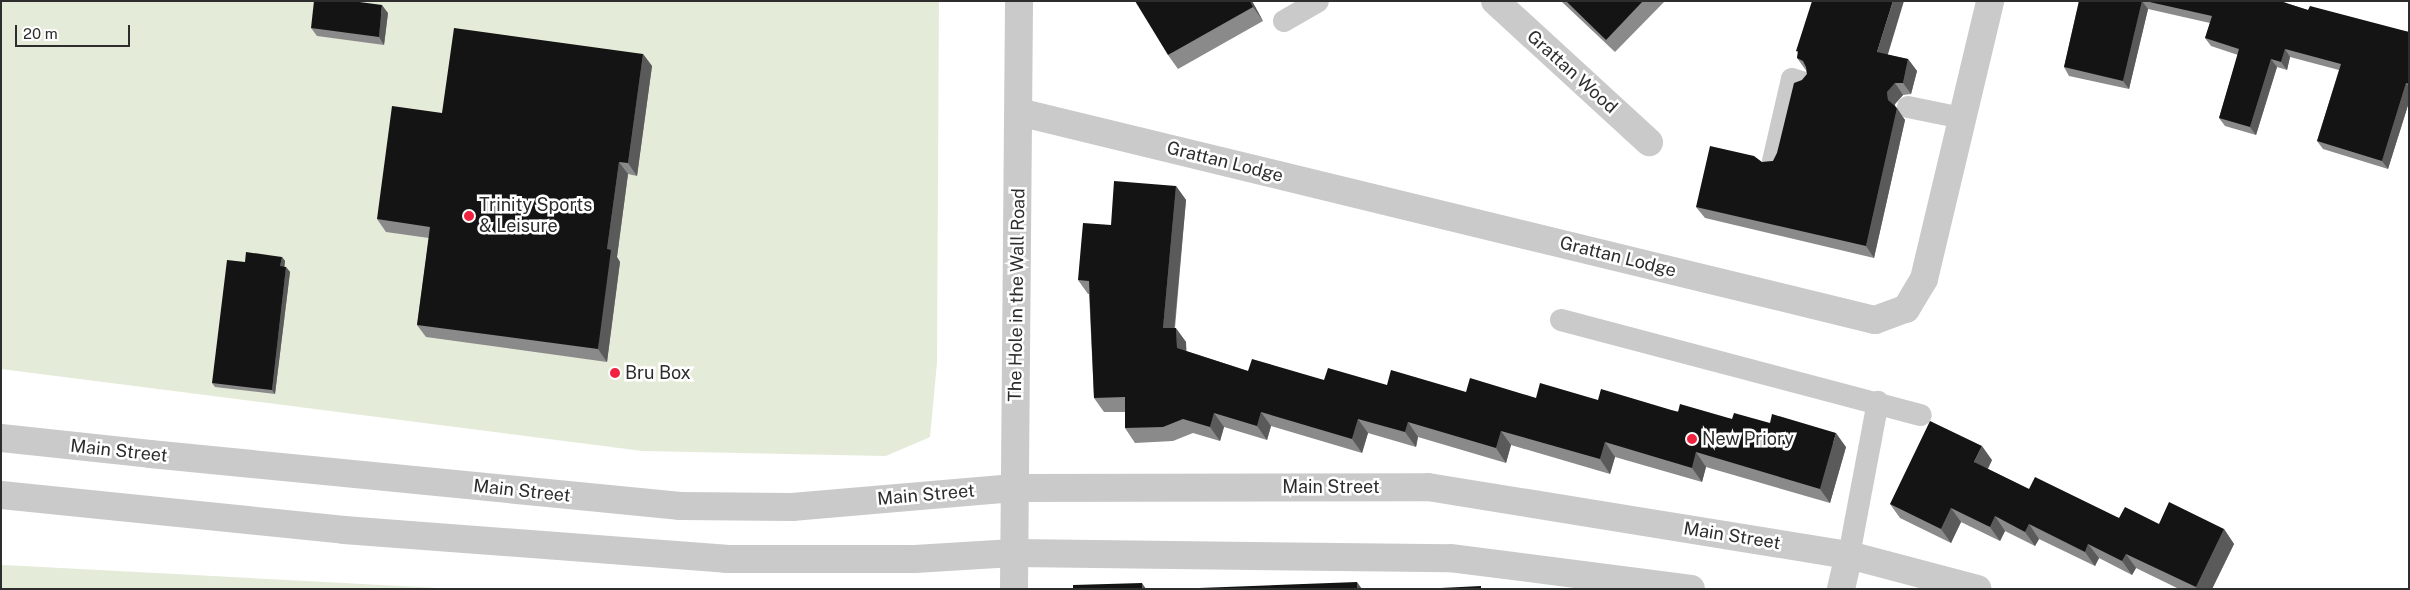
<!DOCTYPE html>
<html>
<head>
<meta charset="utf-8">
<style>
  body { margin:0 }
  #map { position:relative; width:2410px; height:590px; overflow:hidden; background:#fff; font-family:"Public Sans",sans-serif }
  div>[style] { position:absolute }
  .green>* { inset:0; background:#e4ecd9 }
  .service>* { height:22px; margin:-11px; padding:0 11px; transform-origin:11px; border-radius:11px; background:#cacaca }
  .minor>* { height:28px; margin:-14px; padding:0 14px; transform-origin:14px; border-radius:14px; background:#cacaca }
  .tertiary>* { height:28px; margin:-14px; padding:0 14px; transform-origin:14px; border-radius:14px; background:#cacaca }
  .wall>* { inset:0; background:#8a8a8a }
  .shaded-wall>* { inset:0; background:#5a5a5a }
  .building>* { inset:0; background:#141414 }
  .dots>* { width:14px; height:14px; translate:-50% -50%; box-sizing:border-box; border:2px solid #fff; border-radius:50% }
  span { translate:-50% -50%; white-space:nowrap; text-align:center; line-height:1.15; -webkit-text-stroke:5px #fff; paint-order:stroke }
  .street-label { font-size:18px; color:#2d2d2d }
  .poi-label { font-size:18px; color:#2d2d2d }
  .left { translate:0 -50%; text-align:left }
  .frame { position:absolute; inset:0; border:2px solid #2d2d2d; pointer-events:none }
  .scale { position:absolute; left:15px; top:25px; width:115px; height:22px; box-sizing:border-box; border:2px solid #2d2d2d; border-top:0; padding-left:6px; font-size:15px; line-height:18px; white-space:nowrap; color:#2d2d2d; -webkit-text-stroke:4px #fff; paint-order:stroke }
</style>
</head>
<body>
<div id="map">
  <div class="green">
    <i style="clip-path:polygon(1px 1px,939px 1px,937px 363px,930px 437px,886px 456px,642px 451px,1px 369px)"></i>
    <i style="clip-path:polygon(1px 565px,4px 565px,457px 589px,1px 589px)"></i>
  </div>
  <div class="service">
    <i style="left:1284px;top:21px;width:39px;rotate:-30deg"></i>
    <i style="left:1908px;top:107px;width:55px;rotate:11.5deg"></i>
    <i style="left:1773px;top:161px;width:84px;rotate:-77deg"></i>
    <i style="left:1792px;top:79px;width:10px;rotate:17deg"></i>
    <i style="left:1561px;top:320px;width:372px;rotate:14.8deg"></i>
    <i style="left:1849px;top:555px;width:156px;rotate:-79.3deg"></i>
  </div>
  <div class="minor">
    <i style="left:1495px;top:1px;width:209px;rotate:42.5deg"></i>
    <i style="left:1019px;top:112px;width:881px;rotate:13.66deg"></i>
    <i style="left:1875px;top:320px;width:33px;rotate:-20deg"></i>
    <i style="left:1906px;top:309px;width:35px;rotate:-59deg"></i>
    <i style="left:1924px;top:279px;width:286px;rotate:-76.6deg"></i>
  </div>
  <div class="tertiary">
    <i style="left:1px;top:438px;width:150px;rotate:6.1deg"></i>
    <i style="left:150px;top:454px;width:533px;rotate:5.6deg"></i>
    <i style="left:680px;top:506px;width:112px;rotate:0.5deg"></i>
    <i style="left:792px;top:507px;width:223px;rotate:-4.9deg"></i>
    <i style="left:1014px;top:488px;width:414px;rotate:-0.1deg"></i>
    <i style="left:1428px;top:487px;width:426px;rotate:9.2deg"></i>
    <i style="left:1849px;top:555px;width:133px;rotate:14.8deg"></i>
    <i style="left:1px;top:495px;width:345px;rotate:5.8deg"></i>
    <i style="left:344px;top:530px;width:383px;rotate:4.3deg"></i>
    <i style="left:726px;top:559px;width:189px"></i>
    <i style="left:915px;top:559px;width:98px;rotate:-3.5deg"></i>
    <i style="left:1013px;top:553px;width:437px;rotate:0.7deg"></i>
    <i style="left:1450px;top:558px;width:243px;rotate:7.3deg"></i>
    <i style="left:1014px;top:589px;width:588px;rotate:-89.51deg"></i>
    <i style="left:1841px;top:589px;width:35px;rotate:-77deg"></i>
  </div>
  <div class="wall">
    <i style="clip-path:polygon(1252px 1px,1263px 21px,1178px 69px,1168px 55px)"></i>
    <i style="clip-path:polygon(1561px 1px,1665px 1px,1615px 52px)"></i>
    <i style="clip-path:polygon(2079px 1px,2280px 1px,2308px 10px,2409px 32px,2409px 102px,2388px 169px,2323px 149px,2317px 141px,2339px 70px,2290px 57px,2287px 70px,2277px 67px,2256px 135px,2225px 126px,2219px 118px,2238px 55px,2211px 46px,2205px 38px,2210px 23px,2148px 9px,2129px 89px,2069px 76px,2064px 67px)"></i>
    <i style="clip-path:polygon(388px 13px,384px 45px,317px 36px,311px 28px)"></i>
    <i style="clip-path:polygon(1796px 51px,1888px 55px,1908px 59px,1917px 71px,1911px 94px,1903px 95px,1895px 104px,1895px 107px,1905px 120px,1874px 258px,1705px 218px,1696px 207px,1762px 162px,1773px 161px,1777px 153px,1802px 80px,1807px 74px,1806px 70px,1805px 69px,1797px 58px,1798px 53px)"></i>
    <i style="clip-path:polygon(643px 54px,652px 66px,637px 176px,628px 174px,617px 257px,620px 262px,607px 362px,426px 337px,417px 325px,429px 238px,386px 232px,377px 219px,442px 113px)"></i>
    <i style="clip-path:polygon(1176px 186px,1186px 200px,1175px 328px,1186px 342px,1186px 351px,1248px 371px,1324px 380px,1536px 398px,1598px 400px,1732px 419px,1846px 447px,1830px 503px,1706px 467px,1702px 482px,1615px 457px,1610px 474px,1511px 445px,1506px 463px,1418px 437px,1416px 447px,1368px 433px,1362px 453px,1271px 426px,1267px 440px,1224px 427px,1220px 441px,1193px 433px,1173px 441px,1135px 443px,1125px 428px,1125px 412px,1104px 412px,1094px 398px,1089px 294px,1088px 294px,1078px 280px,1111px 225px)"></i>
    <i style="clip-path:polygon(282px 257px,285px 261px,284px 267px,286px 267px,290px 272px,275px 394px,215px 387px,212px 383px)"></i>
    <i style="clip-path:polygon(1992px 460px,1988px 469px,2029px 489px,2119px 518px,2159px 524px,2224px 529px,2234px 544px,2212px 589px,2179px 589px,2136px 568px,2132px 575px,2099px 558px,2095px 566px,2039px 539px,2035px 546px,2005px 531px,2000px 541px,1961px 522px,1951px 543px,1900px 518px,1890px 504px)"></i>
  </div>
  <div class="shaded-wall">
    <i style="clip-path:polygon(1250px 1px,1252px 1px,1263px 21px,1253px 7px)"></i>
    <i style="clip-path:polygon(1893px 1px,1904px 1px,1885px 64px,1877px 52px)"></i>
    <i style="clip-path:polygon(2142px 1px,2148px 9px,2129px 89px,2123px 81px)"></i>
    <i style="clip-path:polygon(382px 5px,388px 13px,384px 45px,379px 37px)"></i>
    <i style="clip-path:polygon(2285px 49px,2290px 57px,2287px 70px,2281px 62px)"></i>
    <i style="clip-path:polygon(643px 54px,652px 66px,637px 176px,628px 163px)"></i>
    <i style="clip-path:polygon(1908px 59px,1917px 71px,1911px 94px,1903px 83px)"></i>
    <i style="clip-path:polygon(2271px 59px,2277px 67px,2256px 135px,2250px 127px)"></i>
    <i style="clip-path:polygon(1895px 83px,1903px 95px,1895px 104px,1896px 112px,1888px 100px,1887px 92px)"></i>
    <i style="clip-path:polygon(2406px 83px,2409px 87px,2409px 102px,2388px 169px,2382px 161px)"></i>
    <i style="clip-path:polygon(1897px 108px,1905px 120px,1874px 258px,1866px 246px)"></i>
    <i style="clip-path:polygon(619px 162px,628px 174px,617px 257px,620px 262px,607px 362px,598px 349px,607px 249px)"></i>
    <i style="clip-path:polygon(1176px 186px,1186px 200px,1173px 342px,1163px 328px)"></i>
    <i style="clip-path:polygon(282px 257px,285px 261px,284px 271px,280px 266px)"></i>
    <i style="clip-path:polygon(286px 267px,290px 272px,275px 394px,272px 390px)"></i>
    <i style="clip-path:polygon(1176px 328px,1186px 342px,1187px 362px,1177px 348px)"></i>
    <i style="clip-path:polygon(1261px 412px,1271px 426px,1267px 440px,1257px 426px)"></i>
    <i style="clip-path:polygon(1214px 413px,1224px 427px,1220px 441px,1210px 427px)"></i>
    <i style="clip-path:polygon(1358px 419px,1368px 433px,1362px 453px,1352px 439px)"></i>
    <i style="clip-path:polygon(1408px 422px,1418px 437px,1416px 447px,1405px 432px)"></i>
    <i style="clip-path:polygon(1501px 431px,1511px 445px,1506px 463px,1496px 448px)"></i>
    <i style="clip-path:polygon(1836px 433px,1846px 447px,1830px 503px,1820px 489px)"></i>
    <i style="clip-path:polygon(1605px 442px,1615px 457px,1610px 474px,1600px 459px)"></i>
    <i style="clip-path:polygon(1982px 446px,1992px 460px,1984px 476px,1974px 462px)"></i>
    <i style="clip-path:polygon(1696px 452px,1706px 467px,1702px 482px,1692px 468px)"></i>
    <i style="clip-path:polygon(1951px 508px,1961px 522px,1951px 543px,1941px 529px)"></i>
    <i style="clip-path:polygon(1995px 516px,2005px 531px,2000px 541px,1990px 527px)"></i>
    <i style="clip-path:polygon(2029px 524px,2039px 539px,2035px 546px,2025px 532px)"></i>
    <i style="clip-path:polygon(2224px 529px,2234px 544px,2212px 589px,2197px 589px,2196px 587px)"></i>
    <i style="clip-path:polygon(2088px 544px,2099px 558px,2095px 566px,2085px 552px)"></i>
    <i style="clip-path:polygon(2126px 554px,2136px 568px,2132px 575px,2122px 561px)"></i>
    <i style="clip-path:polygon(1357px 582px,1362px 589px,1357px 589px)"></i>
    <i style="clip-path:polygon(1142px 583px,1146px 589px,1142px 589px)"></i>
  </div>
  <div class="building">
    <i style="clip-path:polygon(314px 1px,352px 1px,382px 5px,379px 37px,311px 28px)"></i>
    <i style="clip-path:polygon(1135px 1px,1250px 1px,1253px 7px,1168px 55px)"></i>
    <i style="clip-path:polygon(1566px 1px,1643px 1px,1606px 40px)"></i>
    <i style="clip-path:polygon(1812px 1px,1893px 1px,1877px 52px,1908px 59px,1903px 83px,1895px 83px,1887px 92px,1888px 100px,1897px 108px,1866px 246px,1696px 207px,1710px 146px,1754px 156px,1762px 162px,1773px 161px,1777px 153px,1794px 83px,1802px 80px,1807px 74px,1806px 67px,1803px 61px,1797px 58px,1798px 51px,1796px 51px)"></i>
    <i style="clip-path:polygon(2079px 1px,2142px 1px,2123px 81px,2064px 67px)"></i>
    <i style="clip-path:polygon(2145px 1px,2280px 1px,2308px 10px,2310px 6px,2409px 32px,2409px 84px,2406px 83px,2382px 161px,2317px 141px,2341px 64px,2285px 49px,2281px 62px,2271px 59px,2250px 127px,2219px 118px,2239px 49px,2205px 38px,2212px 16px)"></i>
    <i style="clip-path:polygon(454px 28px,643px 54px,628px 163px,619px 162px,607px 249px,611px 250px,598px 349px,417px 325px,430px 227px,377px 219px,392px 106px,442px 113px)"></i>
    <i style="clip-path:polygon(1114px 181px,1176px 186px,1163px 328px,1176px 328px,1177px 348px,1248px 371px,1252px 359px,1324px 380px,1328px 368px,1387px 385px,1391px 370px,1466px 392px,1470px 378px,1536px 398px,1540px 383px,1598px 400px,1601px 389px,1678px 412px,1680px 404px,1732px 419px,1734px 413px,1770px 423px,1772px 414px,1836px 433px,1820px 489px,1696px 452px,1692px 468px,1605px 442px,1600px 459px,1501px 431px,1496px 448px,1408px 422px,1405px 432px,1358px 419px,1352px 439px,1261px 412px,1257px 426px,1214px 413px,1210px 427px,1183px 419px,1163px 427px,1125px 428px,1125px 397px,1094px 398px,1089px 281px,1078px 280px,1083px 223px,1111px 225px)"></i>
    <i style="clip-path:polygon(246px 252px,282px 257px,280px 266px,286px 267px,272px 390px,212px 383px,227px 260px,245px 262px)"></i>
    <i style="clip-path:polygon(1930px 421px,1982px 446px,1974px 462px,2029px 489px,2035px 477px,2119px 518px,2125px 507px,2159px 524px,2169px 502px,2224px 529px,2196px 587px,2126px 554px,2122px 561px,2088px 544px,2085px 552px,2029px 524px,2025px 532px,1995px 516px,1990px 527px,1951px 508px,1941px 529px,1890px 504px)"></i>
    <i style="clip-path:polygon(1357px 582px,1357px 589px,1172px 589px)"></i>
    <i style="clip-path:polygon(1142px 583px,1142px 589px,1073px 589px,1073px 585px)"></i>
    <i style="clip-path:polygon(1481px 586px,1481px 589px,1420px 589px)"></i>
  </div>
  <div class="dots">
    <i style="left:469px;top:216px;background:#f1223f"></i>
    <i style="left:615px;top:373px;background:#f1223f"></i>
    <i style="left:1692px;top:439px;background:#f1223f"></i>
  </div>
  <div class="street-label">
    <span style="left:1572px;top:72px;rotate:42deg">Grattan Wood</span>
    <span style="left:1225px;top:162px;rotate:14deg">Grattan Lodge</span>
    <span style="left:1618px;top:257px;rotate:14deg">Grattan Lodge</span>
    <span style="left:1017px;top:295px;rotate:-89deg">The Hole in the Wall Road</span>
    <span style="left:119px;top:451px;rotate:6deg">Main Street</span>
    <span style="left:1331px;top:487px">Main Street</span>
    <span style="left:522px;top:491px;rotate:6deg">Main Street</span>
    <span style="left:926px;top:495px;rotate:-5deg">Main Street</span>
    <span style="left:1732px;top:536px;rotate:9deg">Main Street</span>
  </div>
  <div class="poi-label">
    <span class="left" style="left:479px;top:216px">Trinity Sports<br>&amp; Leisure</span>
    <span class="left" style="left:625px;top:373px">Bru Box</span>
    <span class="left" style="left:1702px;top:439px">New Priory</span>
  </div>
  <div class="frame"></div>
  <div class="scale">20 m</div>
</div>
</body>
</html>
